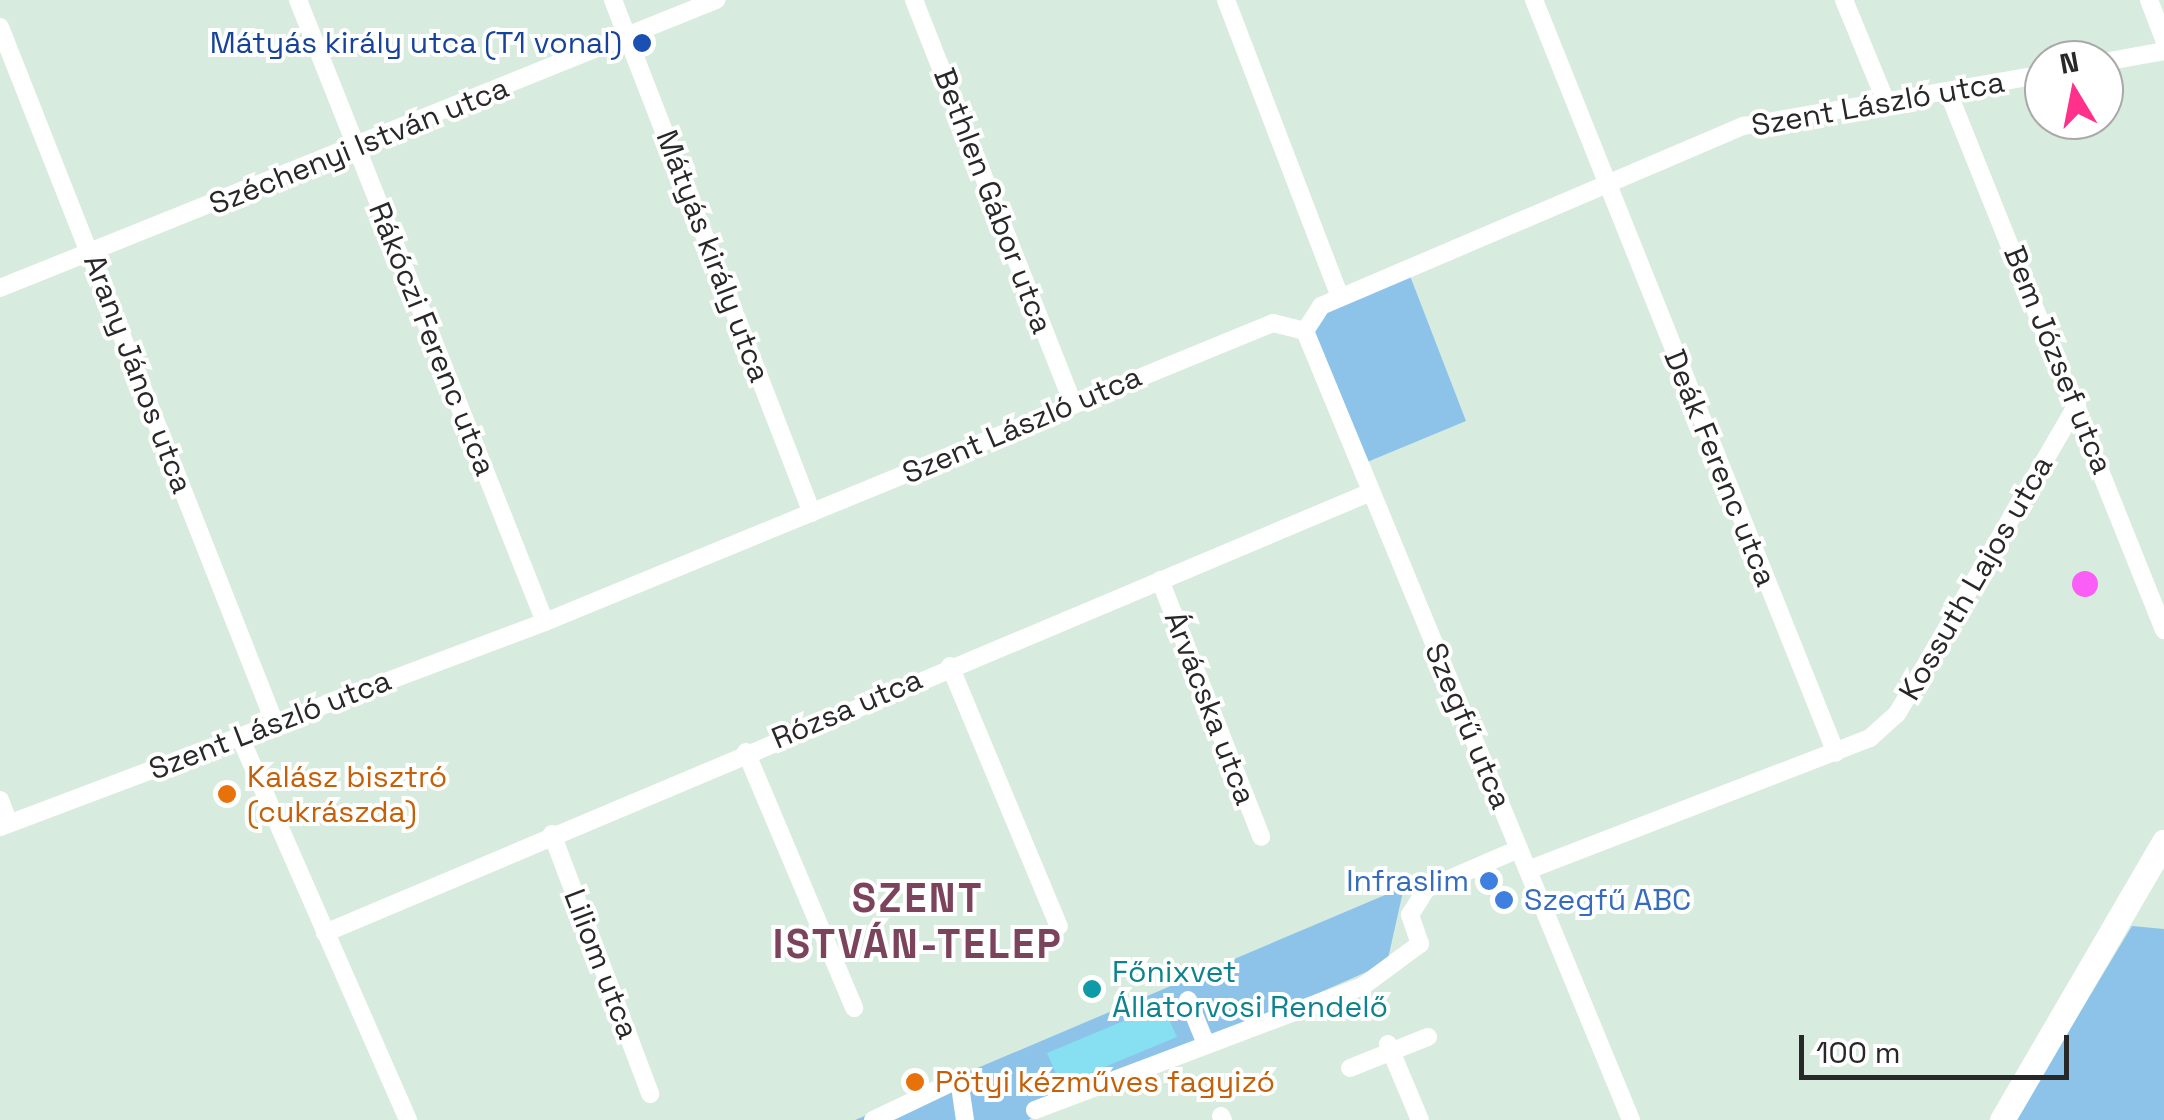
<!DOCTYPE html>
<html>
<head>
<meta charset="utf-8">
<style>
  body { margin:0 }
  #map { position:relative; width:2164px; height:1120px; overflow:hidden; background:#d7ecde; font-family:"Space Grotesk",sans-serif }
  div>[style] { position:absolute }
  .green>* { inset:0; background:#8dc3e9 }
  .pitch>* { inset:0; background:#87dff2 }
  .water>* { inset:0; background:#fa5ef7 }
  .round { border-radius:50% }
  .street>* { height:18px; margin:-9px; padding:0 9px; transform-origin:9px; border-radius:9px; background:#fff }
  .secondary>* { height:25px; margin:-12.5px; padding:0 12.5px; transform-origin:12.5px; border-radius:12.5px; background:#fff }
  .dots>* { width:28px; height:28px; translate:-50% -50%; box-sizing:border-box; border:5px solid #fff; border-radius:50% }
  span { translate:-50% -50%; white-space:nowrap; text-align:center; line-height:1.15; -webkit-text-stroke:8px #fff; paint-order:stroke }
  .transit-label { font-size:30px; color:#164399 }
  .right { translate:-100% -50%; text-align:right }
  .street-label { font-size:30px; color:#282828 }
  .food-label { font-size:30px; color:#c56008 }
  .left { translate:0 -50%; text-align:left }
  .shop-label { font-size:30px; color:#366cbe }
  .culture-label { font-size:30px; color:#0d838f }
  .district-label { font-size:40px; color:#7c445c; font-weight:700; letter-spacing:2.5px }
  .north { position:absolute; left:2024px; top:40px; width:100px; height:100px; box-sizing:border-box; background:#fff; border:2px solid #a9a9a9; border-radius:50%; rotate:350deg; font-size:28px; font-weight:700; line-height:40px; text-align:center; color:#282828 }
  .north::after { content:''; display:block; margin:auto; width:35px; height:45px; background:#ff318a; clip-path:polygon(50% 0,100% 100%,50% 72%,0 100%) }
  .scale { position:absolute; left:1799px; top:1035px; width:270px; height:45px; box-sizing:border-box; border:5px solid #282828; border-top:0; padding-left:12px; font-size:30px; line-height:35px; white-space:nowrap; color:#282828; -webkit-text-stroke:8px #fff; paint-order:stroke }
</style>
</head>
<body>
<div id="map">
  <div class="green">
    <i style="clip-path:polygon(1407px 268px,1466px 421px,1360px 465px,1305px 331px,1321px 306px)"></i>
    <i style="clip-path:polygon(1404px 887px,1387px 963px,1028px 1120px,855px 1120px)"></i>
    <i style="clip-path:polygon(2132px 926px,2164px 929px,2164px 1120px,2015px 1120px)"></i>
  </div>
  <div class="pitch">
    <i style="clip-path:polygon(1162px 1005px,1177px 1037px,1061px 1085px,1047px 1053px)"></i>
  </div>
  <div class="water">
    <i class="round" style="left:2072px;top:571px;width:26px;height:26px"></i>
  </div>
  <div class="street">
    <i style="left:298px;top:0;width:669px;rotate:68.34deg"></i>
    <i style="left:613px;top:0;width:550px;rotate:68.8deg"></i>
    <i style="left:914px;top:0;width:432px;rotate:68.5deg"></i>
    <i style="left:1226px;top:0;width:318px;rotate:69deg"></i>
    <i style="left:1534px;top:0;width:811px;rotate:68.15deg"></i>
    <i style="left:1844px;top:0;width:110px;rotate:67.6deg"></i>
    <i style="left:2149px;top:0;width:42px;rotate:69deg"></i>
    <i style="left:0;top:27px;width:746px;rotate:68.46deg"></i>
    <i style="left:2104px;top:62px;width:61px;rotate:-10.4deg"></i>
    <i style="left:1948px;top:92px;width:580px;rotate:68.13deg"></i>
    <i style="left:0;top:288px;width:772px;rotate:-21.91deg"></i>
    <i style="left:1305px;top:331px;width:854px;rotate:67.55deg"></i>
    <i style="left:1305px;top:331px;width:30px;rotate:-57deg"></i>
    <i style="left:1321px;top:306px;width:460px;rotate:-23.1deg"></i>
    <i style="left:1744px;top:126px;width:304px;rotate:-9.8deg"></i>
    <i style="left:1160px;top:580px;width:276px;rotate:68.5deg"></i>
    <i style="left:950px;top:666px;width:282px;rotate:67.3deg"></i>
    <i style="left:240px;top:737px;width:418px;rotate:66.3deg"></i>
    <i style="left:746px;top:752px;width:278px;rotate:67.1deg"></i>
    <i style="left:0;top:800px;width:25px;rotate:69deg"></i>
    <i style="left:0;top:827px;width:582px;rotate:-20.61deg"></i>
    <i style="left:545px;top:622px;width:787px;rotate:-22.33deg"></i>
    <i style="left:1273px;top:323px;width:33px;rotate:14deg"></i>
    <i style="left:552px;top:834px;width:278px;rotate:69.3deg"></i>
    <i style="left:1528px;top:870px;width:367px;rotate:-21.1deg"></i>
    <i style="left:1870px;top:738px;width:36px;rotate:-42deg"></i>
    <i style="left:1897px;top:714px;width:358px;rotate:-59.8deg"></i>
    <i style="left:325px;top:933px;width:1135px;rotate:-22.86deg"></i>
    <i style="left:1188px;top:1000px;width:48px;rotate:67.8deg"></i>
    <i style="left:1388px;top:1044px;width:82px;rotate:67.2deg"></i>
    <i style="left:1350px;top:1068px;width:84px;rotate:-21.7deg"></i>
    <i style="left:1035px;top:1110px;width:351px;rotate:-20.7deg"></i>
    <i style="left:1363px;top:986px;width:71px;rotate:-36.4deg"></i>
    <i style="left:1420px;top:944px;width:31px;rotate:-109deg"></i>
    <i style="left:1410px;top:915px;width:31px;rotate:-58deg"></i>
    <i style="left:1426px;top:889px;width:101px;rotate:-23.3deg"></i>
    <i style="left:1221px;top:1116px;width:4px;rotate:63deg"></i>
    <i style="left:873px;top:1120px;width:95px;rotate:-25.5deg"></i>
    <i style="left:959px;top:1079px;width:41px;rotate:81.7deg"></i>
  </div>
  <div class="secondary">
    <i style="left:2002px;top:1120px;width:322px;rotate:-59.8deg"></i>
  </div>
  <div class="dots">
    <i style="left:642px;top:43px;background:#1a4fb4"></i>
    <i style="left:227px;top:794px;background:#e8710a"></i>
    <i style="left:1489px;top:881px;background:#3f7fe0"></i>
    <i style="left:1504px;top:900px;background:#3f7fe0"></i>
    <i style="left:1092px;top:989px;background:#0f9aa8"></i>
    <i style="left:915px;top:1082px;background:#e8710a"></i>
  </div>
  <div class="transit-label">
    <span class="right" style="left:622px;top:43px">Mátyás király utca (T1 vonal)</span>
  </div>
  <div class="street-label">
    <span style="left:1878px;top:104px;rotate:-10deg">Szent László utca</span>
    <span style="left:359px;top:146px;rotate:-22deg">Széchenyi István utca</span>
    <span style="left:993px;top:201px;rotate:69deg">Bethlen Gábor utca</span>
    <span style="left:713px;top:256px;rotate:69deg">Mátyás király utca</span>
    <span style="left:432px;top:339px;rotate:68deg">Rákóczi Ferenc utca</span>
    <span style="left:2058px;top:360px;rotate:68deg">Bem József utca</span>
    <span style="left:138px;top:374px;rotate:69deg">Arany János utca</span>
    <span style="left:1022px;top:425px;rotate:-23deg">Szent László utca</span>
    <span style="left:1720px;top:468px;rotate:68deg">Deák Ferenc utca</span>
    <span style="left:1976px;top:578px;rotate:-60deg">Kossuth Lajos utca</span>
    <span style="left:1210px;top:708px;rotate:69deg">Árvácska utca</span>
    <span style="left:847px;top:709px;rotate:-23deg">Rózsa utca</span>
    <span style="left:270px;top:725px;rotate:-21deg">Szent László utca</span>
    <span style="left:1468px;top:726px;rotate:67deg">Szegfű utca</span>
    <span style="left:601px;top:964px;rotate:69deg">Liliom utca</span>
  </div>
  <div class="food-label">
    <span class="left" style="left:247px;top:794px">Kalász bisztró<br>(cukrászda)</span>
    <span class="left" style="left:935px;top:1082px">Pötyi kézműves fagyizó</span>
  </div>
  <div class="shop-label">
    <span class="right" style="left:1469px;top:881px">Infraslim</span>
    <span class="left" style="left:1524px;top:900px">Szegfű ABC</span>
  </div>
  <div class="culture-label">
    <span class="left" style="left:1112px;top:989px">Főnixvet<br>Állatorvosi Rendelő</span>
  </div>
  <div class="district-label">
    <span style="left:918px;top:922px">SZENT<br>ISTVÁN-TELEP</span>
  </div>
  <div class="north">N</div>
  <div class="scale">100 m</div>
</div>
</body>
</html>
